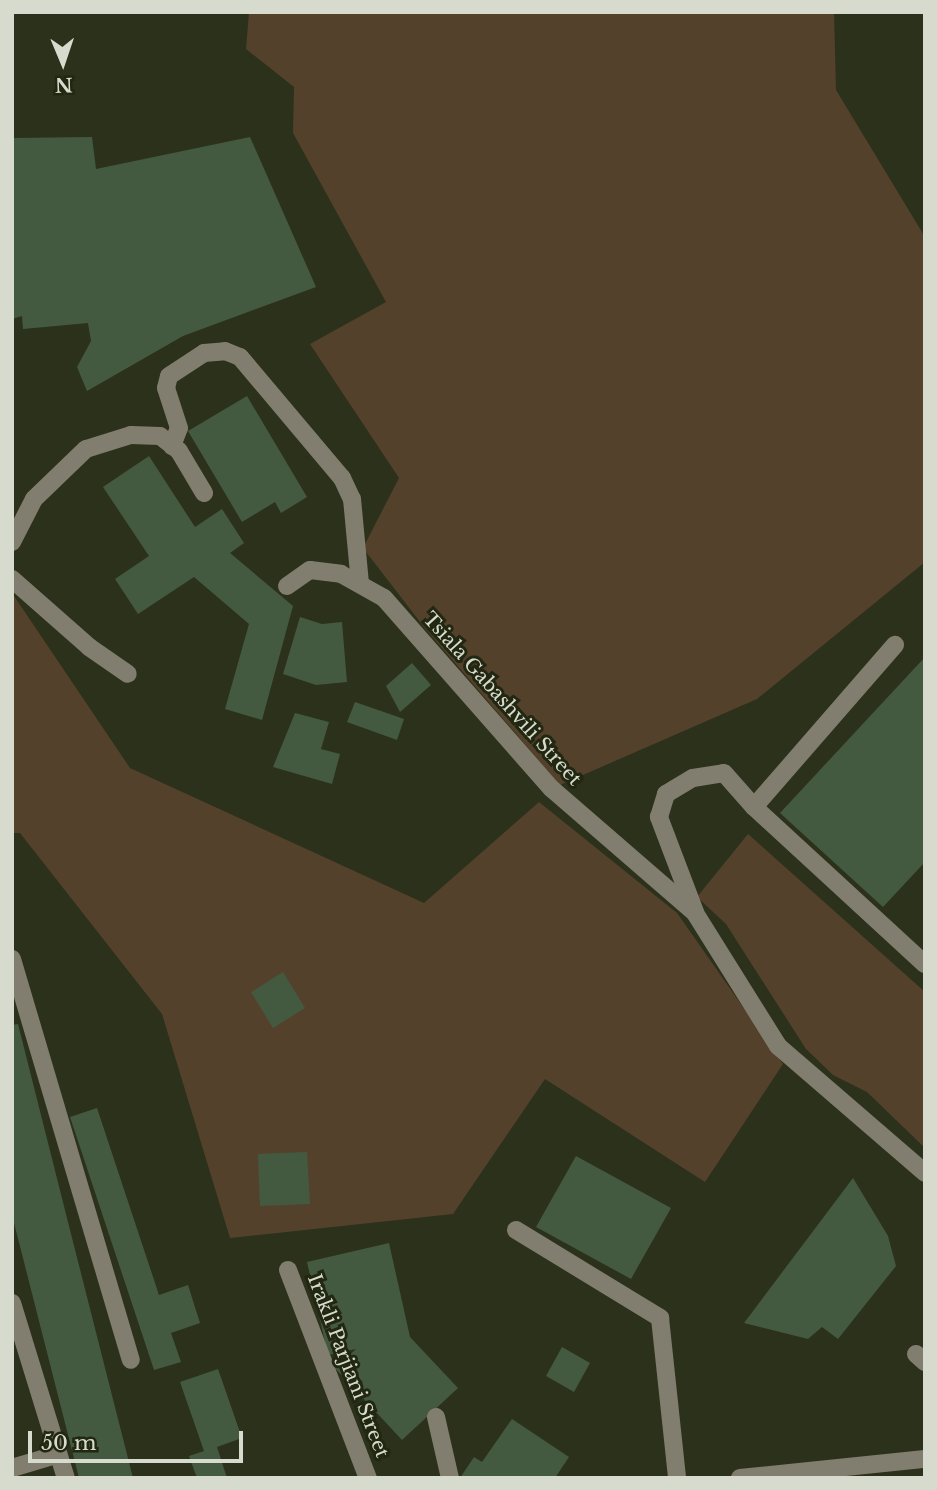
<!DOCTYPE html>
<html>
<head>
<meta charset="utf-8">
<style>
  body { margin:0 }
  #map { position:relative; width:937px; height:1490px; overflow:hidden; background:#2c311b; font-family:"Libre Baskerville",serif }
  div>[style] { position:absolute }
  .green>* { inset:0; background:#54412b }
  .building>* { inset:0; background:#435a41 }
  .minor>* { height:18px; margin:-9px; padding:0 9px; transform-origin:9px; border-radius:9px; background:#827e6f }
  span { translate:-50% -50%; white-space:nowrap; text-align:center; line-height:1.15; -webkit-text-stroke:6px #222711; paint-order:stroke }
  .street-label { font-size:19px; color:#d7dbcd }
  .frame { position:absolute; inset:0; border:14px solid #d7dbcd; pointer-events:none }
  .north { position:absolute; left:28px; top:28px; width:70px; height:70px; -webkit-text-stroke:5px #222711; paint-order:stroke; rotate:178deg; font-size:19px; font-weight:700; line-height:28px; text-align:center; color:#d7dbcd }
  .north::after { content:''; display:block; margin:auto; width:24px; height:32px; background:#d7dbcd; clip-path:polygon(50% 0,100% 100%,50% 72%,0 100%) }
  .scale { position:absolute; left:28px; top:1431px; width:215px; height:32px; box-sizing:border-box; border:4px solid #d7dbcd; border-top:0; padding-left:9px; font-size:21px; line-height:24px; white-space:nowrap; color:#d7dbcd; -webkit-text-stroke:5px #222711; paint-order:stroke }
</style>
</head>
<body>
<div id="map">
  <div class="green">
    <i style="clip-path:polygon(249px 12px,834px 12px,836px 90px,925px 237px,925px 562px,757px 699px,560px 785px,424px 627px,363px 548px,399px 478px,310px 344px,386px 302px,293px 133px,294px 87px,246px 49px)"></i>
    <i style="clip-path:polygon(12px 593px,130px 768px,424px 903px,539px 802px,677px 913px,783px 1064px,705px 1182px,545px 1079px,453px 1214px,230px 1238px,162px 1014px,20px 833px,12px 833px)"></i>
    <i style="clip-path:polygon(748px 834px,925px 992px,925px 1148px,867px 1092px,833px 1075px,806px 1049px,726px 924px,697px 897px)"></i>
  </div>
  <div class="building">
    <i style="clip-path:polygon(92px 137px,96px 169px,250px 137px,316px 287px,183px 336px,87px 391px,77px 367px,91px 341px,88px 323px,23px 329px,22px 316px,12px 319px,12px 138px)"></i>
    <i style="clip-path:polygon(247px 396px,307px 497px,281px 513px,275px 502px,242px 522px,188px 431px)"></i>
    <i style="clip-path:polygon(149px 456px,195px 527px,222px 509px,244px 543px,230px 553px,293px 606px,262px 720px,225px 709px,249px 624px,194px 577px,138px 614px,115px 579px,149px 556px,103px 487px)"></i>
    <i style="clip-path:polygon(300px 617px,322px 624px,342px 622px,347px 682px,316px 685px,283px 674px)"></i>
    <i style="clip-path:polygon(925px 657px,925px 862px,883px 907px,780px 813px)"></i>
    <i style="clip-path:polygon(412px 663px,431px 685px,400px 712px,386px 686px)"></i>
    <i style="clip-path:polygon(355px 702px,404px 719px,397px 740px,347px 722px)"></i>
    <i style="clip-path:polygon(295px 713px,329px 722px,321px 749px,340px 754px,332px 784px,273px 767px)"></i>
    <i style="clip-path:polygon(283px 972px,305px 1008px,273px 1028px,251px 992px)"></i>
    <i style="clip-path:polygon(18px 1024px,69px 1226px,133px 1478px,79px 1478px,12px 1215px,12px 1025px)"></i>
    <i style="clip-path:polygon(97px 1108px,159px 1295px,188px 1285px,200px 1323px,171px 1333px,181px 1362px,154px 1370px,70px 1117px)"></i>
    <i style="clip-path:polygon(307px 1152px,310px 1204px,260px 1206px,258px 1154px)"></i>
    <i style="clip-path:polygon(576px 1156px,671px 1208px,631px 1279px,536px 1227px)"></i>
    <i style="clip-path:polygon(853px 1178px,888px 1236px,896px 1266px,838px 1339px,822px 1327px,808px 1339px,744px 1323px)"></i>
    <i style="clip-path:polygon(389px 1243px,410px 1337px,458px 1388px,402px 1440px,335px 1368px,356px 1349px,328px 1355px,307px 1262px)"></i>
    <i style="clip-path:polygon(562px 1347px,590px 1363px,574px 1392px,546px 1376px)"></i>
    <i style="clip-path:polygon(218px 1369px,242px 1438px,217px 1447px,227px 1478px,197px 1478px,189px 1456px,204px 1451px,180px 1382px)"></i>
    <i style="clip-path:polygon(512px 1419px,569px 1457px,555px 1478px,460px 1478px,474px 1457px,482px 1462px)"></i>
  </div>
  <div class="minor">
    <i style="left:172px;top:446px;width:19px;rotate:-69deg"></i>
    <i style="left:179px;top:428px;width:42px;rotate:-108deg"></i>
    <i style="left:166px;top:388px;width:12px;rotate:-76deg"></i>
    <i style="left:169px;top:376px;width:42px;rotate:-33.3deg"></i>
    <i style="left:204px;top:353px;width:21px;rotate:-5deg"></i>
    <i style="left:225px;top:351px;width:16px;rotate:22deg"></i>
    <i style="left:240px;top:357px;width:158px;rotate:49.9deg"></i>
    <i style="left:342px;top:478px;width:23px;rotate:65deg"></i>
    <i style="left:352px;top:499px;width:85px;rotate:84.6deg"></i>
    <i style="left:12px;top:542px;width:48px;rotate:-62.9deg"></i>
    <i style="left:34px;top:499px;width:72px;rotate:-43.9deg"></i>
    <i style="left:86px;top:449px;width:47px;rotate:-17.3deg"></i>
    <i style="left:131px;top:435px;width:29px;rotate:2deg"></i>
    <i style="left:160px;top:436px;width:24px;rotate:38deg"></i>
    <i style="left:179px;top:451px;width:49px;rotate:59.2deg"></i>
    <i style="left:12px;top:579px;width:103px;rotate:41.4deg"></i>
    <i style="left:89px;top:647px;width:47px;rotate:34.7deg"></i>
    <i style="left:287px;top:586px;width:28px;rotate:-35deg"></i>
    <i style="left:310px;top:570px;width:31px;rotate:7deg"></i>
    <i style="left:341px;top:574px;width:49px;rotate:29.2deg"></i>
    <i style="left:384px;top:598px;width:254px;rotate:48.7deg"></i>
    <i style="left:552px;top:789px;width:189px;rotate:40.9deg"></i>
    <i style="left:695px;top:913px;width:157px;rotate:58deg"></i>
    <i style="left:778px;top:1046px;width:194px;rotate:40.8deg"></i>
    <i style="left:754px;top:807px;width:215px;rotate:-49deg"></i>
    <i style="left:695px;top:912px;width:102px;rotate:-110.8deg"></i>
    <i style="left:659px;top:817px;width:24px;rotate:-73deg"></i>
    <i style="left:666px;top:794px;width:31px;rotate:-31deg"></i>
    <i style="left:693px;top:778px;width:31px;rotate:-9deg"></i>
    <i style="left:724px;top:773px;width:45px;rotate:48.6deg"></i>
    <i style="left:754px;top:807px;width:232px;rotate:42.6deg"></i>
    <i style="left:12px;top:959px;width:418px;rotate:73.5deg"></i>
    <i style="left:516px;top:1230px;width:169px;rotate:31.4deg"></i>
    <i style="left:660px;top:1318px;width:161px;rotate:83.9deg"></i>
    <i style="left:288px;top:1270px;width:223px;rotate:69deg"></i>
    <i style="left:12px;top:1303px;width:183px;rotate:72.9deg"></i>
    <i style="left:916px;top:1354px;width:12px;rotate:42deg"></i>
    <i style="left:436px;top:1417px;width:63px;rotate:77.1deg"></i>
    <i style="left:12px;top:1468px;width:46px;rotate:-16.5deg"></i>
    <i style="left:740px;top:1478px;width:186px;rotate:-5.9deg"></i>
  </div>
  <div class="street-label">
    <span style="left:502px;top:699px;rotate:48deg">Tsiala Gabashvili Street</span>
    <span style="left:348px;top:1366px;rotate:69deg">Irakli Parjiani Street</span>
  </div>
  <div class="frame"></div>
  <div class="north">N</div>
  <div class="scale">50 m</div>
</div>
</body>
</html>
